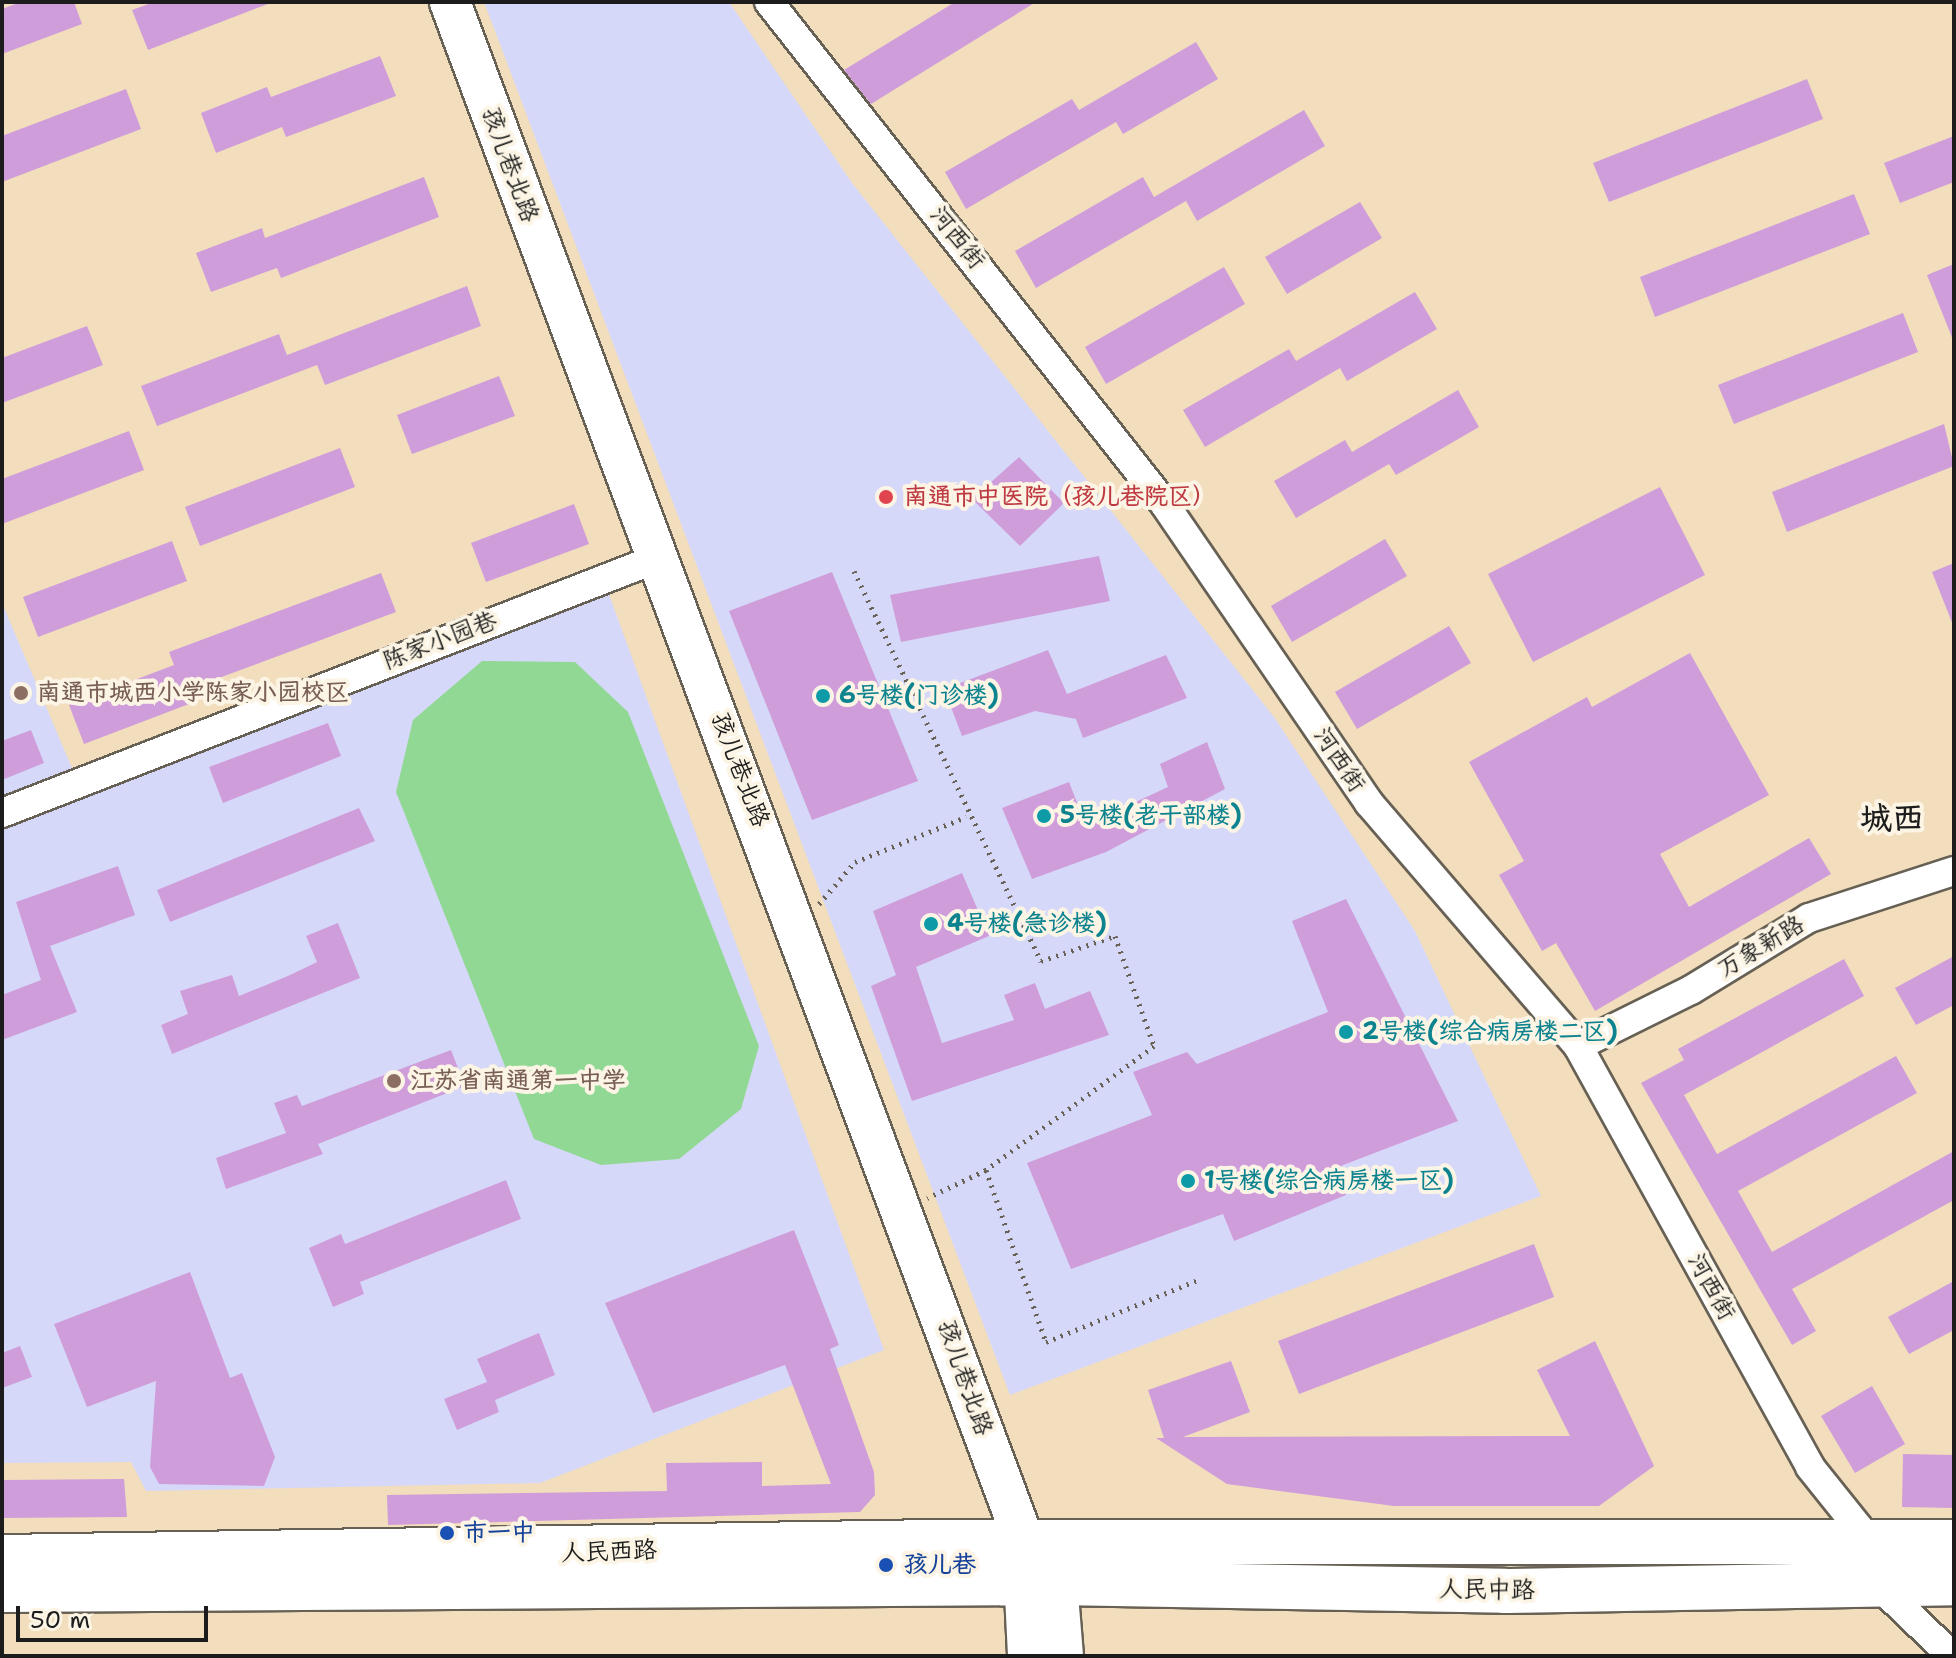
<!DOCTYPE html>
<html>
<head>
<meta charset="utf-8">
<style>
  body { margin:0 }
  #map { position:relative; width:1956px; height:1658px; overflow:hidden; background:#f2ddbd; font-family:"Shantell Sans","LXGW WenKai TC",sans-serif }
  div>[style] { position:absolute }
  .built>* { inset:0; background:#d6d8f9 }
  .green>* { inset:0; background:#90d893 }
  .building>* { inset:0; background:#cf9eda }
  .path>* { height:5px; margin-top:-2.5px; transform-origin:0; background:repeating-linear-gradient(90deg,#676054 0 2px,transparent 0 8px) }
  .roads { filter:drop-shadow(2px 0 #676054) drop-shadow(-2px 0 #676054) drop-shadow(0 2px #676054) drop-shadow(0 -2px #676054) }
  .street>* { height:28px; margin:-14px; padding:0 14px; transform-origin:14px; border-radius:14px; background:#fff }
  .secondary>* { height:40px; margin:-20px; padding:0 20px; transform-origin:20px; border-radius:20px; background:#fff }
  .primary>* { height:44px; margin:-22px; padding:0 22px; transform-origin:22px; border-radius:22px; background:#fff }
  .dots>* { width:22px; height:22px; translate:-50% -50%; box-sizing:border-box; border:4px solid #fcf5e5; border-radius:50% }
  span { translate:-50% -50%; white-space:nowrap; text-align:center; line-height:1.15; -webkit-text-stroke:8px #fcf5e5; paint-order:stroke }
  .street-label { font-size:24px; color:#1c1c1c }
  .health-label { font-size:24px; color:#be3a42; font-weight:700 }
  .left { translate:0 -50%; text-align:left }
  .education-label { font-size:24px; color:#785e54; font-weight:700 }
  .culture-label { font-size:24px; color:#0d838f; font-weight:700 }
  .transit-label { font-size:24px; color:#164399; font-weight:700 }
  .district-label { font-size:32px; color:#1c1c1c; font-weight:700 }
  .frame { position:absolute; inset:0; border:4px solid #1c1c1c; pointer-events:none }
  .scale { position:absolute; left:16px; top:1606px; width:192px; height:36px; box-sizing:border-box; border:4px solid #1c1c1c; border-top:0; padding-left:10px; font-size:24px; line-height:28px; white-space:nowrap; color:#1c1c1c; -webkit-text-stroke:6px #fcf5e5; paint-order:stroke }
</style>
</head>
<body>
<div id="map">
  <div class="built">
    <i style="clip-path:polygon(484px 2px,729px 2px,852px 183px,1274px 717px,1415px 931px,1541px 1196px,1010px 1395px)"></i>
    <i style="clip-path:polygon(603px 578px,884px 1350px,540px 1483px,146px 1491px,131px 1462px,2px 1463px,2px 603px,78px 782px)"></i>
  </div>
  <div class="green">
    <i style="clip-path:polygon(482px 661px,575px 662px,628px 712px,759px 1046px,741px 1109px,679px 1159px,601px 1165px,534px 1139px,396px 792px,413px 720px)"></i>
  </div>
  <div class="building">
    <i style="clip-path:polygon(21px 2px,74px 2px,82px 24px,2px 54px,2px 9px)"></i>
    <i style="clip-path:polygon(154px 2px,268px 2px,268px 4px,148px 50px,132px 10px)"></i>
    <i style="clip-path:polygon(955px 2px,1036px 2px,871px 104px,844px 70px)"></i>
    <i style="clip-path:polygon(1196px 42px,1218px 79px,1123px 134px,1116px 122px,966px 209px,945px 172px,1072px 99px,1079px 110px)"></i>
    <i style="clip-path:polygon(380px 56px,396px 96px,286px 137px,282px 127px,216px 153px,201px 113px,267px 87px,271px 97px)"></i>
    <i style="clip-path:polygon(1807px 79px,1823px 119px,1609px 202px,1593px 163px)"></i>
    <i style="clip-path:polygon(126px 89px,141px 129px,2px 182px,2px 136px)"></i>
    <i style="clip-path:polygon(1304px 110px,1325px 146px,1197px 221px,1186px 201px,1036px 288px,1015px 251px,1143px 177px,1154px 197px)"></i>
    <i style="clip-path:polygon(1954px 136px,1954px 182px,1900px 203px,1884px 163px)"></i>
    <i style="clip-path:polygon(424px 177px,439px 217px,281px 278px,277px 268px,211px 292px,196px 253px,262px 228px,265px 238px)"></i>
    <i style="clip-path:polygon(1854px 194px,1870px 234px,1655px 317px,1640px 277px)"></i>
    <i style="clip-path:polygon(1360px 202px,1382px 238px,1287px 294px,1265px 257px)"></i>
    <i style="clip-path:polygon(1954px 264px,1954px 340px,1953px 340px,1927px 275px)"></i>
    <i style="clip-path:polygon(1224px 267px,1245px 304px,1106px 384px,1085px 347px)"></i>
    <i style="clip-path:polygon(467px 286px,481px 326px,325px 385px,317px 365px,157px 426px,141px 386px,279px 334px,287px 355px)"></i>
    <i style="clip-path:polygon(1415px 292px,1437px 329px,1347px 381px,1340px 368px,1205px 447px,1183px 410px,1289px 349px,1296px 361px)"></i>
    <i style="clip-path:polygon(1903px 313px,1918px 352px,1734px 424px,1718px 385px)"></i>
    <i style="clip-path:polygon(87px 326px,103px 365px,2px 403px,2px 358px)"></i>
    <i style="clip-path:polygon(499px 376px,515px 416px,412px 454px,397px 415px)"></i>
    <i style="clip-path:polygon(1458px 390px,1479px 427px,1396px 475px,1389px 464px,1296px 518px,1274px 481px,1345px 440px,1352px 452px)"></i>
    <i style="clip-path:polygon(1944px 424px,1954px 466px,1787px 532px,1772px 492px)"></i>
    <i style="clip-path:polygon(129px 431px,144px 470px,2px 524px,2px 479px)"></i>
    <i style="clip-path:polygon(340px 448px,355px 487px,200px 546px,185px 507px)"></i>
    <i style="clip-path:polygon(1019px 457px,1064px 503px,1020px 546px,972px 499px)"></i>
    <i style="clip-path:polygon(1660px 487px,1705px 575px,1533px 662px,1488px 574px)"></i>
    <i style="clip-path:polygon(574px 504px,589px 544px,486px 582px,471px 543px)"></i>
    <i style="clip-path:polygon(1385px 539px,1407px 576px,1292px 642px,1271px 606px)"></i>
    <i style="clip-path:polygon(172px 541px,187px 581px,38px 637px,23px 597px)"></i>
    <i style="clip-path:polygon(1099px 556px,1110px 601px,901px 642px,890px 595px)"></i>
    <i style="clip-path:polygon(1954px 563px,1954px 625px,1953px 625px,1932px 572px)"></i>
    <i style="clip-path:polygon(832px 572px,918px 781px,812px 820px,729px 611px)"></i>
    <i style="clip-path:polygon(381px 573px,396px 612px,184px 691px,189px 704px,84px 744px,69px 705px,174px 665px,169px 652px)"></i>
    <i style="clip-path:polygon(1449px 626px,1471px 663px,1357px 729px,1335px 692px)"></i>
    <i style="clip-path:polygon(1048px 650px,1067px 694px,1166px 655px,1187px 698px,1083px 738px,1076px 719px,1035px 711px,962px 736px,944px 689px)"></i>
    <i style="clip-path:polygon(1690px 653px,1769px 795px,1660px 854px,1689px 907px,1809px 838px,1831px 874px,1595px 1011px,1556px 943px,1542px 951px,1499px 875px,1524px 861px,1469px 762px,1587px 697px,1592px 707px)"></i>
    <i style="clip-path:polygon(328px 723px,341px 756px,223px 803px,209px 767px)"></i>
    <i style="clip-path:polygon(31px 730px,44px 763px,2px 780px,2px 741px)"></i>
    <i style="clip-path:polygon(1207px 742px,1225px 789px,1106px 852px,1032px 879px,1002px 808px,1069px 782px,1086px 825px,1168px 787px,1160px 764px)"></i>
    <i style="clip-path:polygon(359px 808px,375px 841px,170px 922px,157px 890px)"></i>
    <i style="clip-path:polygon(118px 866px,135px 915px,50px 946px,77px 1012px,2px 1040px,2px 995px,41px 980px,16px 902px)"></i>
    <i style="clip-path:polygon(962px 873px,989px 936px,916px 967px,942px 1043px,1014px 1020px,1004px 995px,1035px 983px,1045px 1009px,1090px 991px,1109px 1035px,912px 1101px,871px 986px,896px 975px,873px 911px)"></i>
    <i style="clip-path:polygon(1346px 899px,1458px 1121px,1338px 1167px,1346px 1195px,1234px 1241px,1223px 1214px,1071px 1269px,1027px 1163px,1152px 1115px,1133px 1072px,1187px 1052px,1197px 1064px,1328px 1012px,1292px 921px)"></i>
    <i style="clip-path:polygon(338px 923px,360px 978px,172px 1054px,161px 1025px,188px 1014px,180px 991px,232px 975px,239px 996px,288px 976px,317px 962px,306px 936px)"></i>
    <i style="clip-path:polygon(1954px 956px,1954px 1005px,1916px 1025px,1895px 988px)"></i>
    <i style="clip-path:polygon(1844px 959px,1864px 996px,1684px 1095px,1717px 1154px,1896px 1056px,1917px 1093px,1738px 1191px,1772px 1252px,1954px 1151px,1954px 1200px,1792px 1289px,1816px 1331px,1792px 1345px,1641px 1083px,1684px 1060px,1678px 1049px)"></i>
    <i style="clip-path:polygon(451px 1050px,465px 1086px,318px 1144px,323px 1154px,226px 1189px,216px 1158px,286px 1133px,274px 1103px,297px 1095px,302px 1106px)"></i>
    <i style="clip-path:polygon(506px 1180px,521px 1219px,360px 1282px,364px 1294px,333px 1307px,309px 1248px,341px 1234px,345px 1244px)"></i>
    <i style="clip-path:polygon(794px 1230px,839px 1345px,830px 1349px,874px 1472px,875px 1495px,860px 1512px,388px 1525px,387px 1495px,667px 1491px,666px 1463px,762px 1462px,762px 1486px,831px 1484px,785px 1365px,653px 1413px,605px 1303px)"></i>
    <i style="clip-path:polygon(1534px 1244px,1554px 1297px,1299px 1394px,1278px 1341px)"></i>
    <i style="clip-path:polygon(190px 1272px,230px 1378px,242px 1373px,275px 1457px,264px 1486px,159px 1484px,150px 1467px,156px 1381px,87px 1407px,54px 1324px)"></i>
    <i style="clip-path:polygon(1954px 1281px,1954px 1330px,1909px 1354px,1888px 1317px)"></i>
    <i style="clip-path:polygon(539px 1333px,555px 1375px,495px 1400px,499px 1412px,457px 1430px,444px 1399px,487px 1382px,477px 1359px)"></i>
    <i style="clip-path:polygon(1595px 1341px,1654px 1466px,1599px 1506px,1394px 1506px,1227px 1484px,1156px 1438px,1164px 1438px,1148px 1390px,1231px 1361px,1250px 1412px,1183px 1437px,1570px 1436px,1537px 1370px)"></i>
    <i style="clip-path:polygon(20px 1346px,32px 1377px,2px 1388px,2px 1353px)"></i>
    <i style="clip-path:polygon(1872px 1386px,1905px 1444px,1855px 1473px,1821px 1416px)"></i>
    <i style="clip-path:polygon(1903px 1454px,1954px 1455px,1954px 1508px,1902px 1507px)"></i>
    <i style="clip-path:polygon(124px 1479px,127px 1517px,2px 1518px,2px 1480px)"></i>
  </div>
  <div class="path">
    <i style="left:854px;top:571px;width:433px;rotate:64.4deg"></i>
    <i style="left:1041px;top:961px;width:78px;rotate:-18.7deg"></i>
    <i style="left:1115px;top:936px;width:117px;rotate:70.5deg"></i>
    <i style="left:1154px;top:1046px;width:209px;rotate:143.6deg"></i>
    <i style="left:986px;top:1170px;width:65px;rotate:154.6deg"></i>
    <i style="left:819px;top:904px;width:55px;rotate:-49.4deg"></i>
    <i style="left:855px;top:862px;width:120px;rotate:-22.1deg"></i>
    <i style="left:986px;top:1170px;width:182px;rotate:70.8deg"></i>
    <i style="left:1046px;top:1342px;width:166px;rotate:-22.2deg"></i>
  </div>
  <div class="roads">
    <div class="street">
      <i style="left:769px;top:2px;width:637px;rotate:51.76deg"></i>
      <i style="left:1163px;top:502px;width:365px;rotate:55.6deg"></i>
      <i style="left:1369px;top:803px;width:321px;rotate:49.3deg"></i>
      <i style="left:1578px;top:1046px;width:481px;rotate:61.1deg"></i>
      <i style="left:1810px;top:1467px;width:96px;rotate:51.3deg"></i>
      <i style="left:2px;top:813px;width:702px;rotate:-21.23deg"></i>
      <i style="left:1578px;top:1046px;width:126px;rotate:-26.4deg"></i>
      <i style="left:1691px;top:990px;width:138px;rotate:-31.4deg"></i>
      <i style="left:1809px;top:918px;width:152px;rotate:-18deg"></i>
      <i style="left:1877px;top:1584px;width:104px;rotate:43.8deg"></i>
    </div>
    <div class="secondary">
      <i style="left:450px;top:2px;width:1643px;rotate:69.55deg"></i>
      <i style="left:1024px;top:1541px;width:53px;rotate:51.8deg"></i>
      <i style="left:1057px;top:1583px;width:73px;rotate:85.3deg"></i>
      <i style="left:1023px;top:1553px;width:103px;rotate:87.2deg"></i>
    </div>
    <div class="primary">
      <i style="left:2px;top:1557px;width:935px;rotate:-0.92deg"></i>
      <i style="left:937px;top:1542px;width:1017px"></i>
      <i style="left:2px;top:1590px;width:1055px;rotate:-0.38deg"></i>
      <i style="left:1057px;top:1583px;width:448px;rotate:1deg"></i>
      <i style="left:1505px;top:1591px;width:449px;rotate:-1deg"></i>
    </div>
  </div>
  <div class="dots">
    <i style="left:886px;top:497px;background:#e0444e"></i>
    <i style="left:21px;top:693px;background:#8d6e63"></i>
    <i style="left:823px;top:696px;background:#0f9aa8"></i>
    <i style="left:1044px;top:816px;background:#0f9aa8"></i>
    <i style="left:931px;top:924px;background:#0f9aa8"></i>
    <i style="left:1346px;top:1032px;background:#0f9aa8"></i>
    <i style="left:394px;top:1081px;background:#8d6e63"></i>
    <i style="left:1188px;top:1181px;background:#0f9aa8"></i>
    <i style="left:447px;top:1533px;background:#1a4fb4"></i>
    <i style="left:886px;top:1565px;background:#1a4fb4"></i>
  </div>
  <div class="street-label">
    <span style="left:510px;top:165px;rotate:70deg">孩儿巷北路</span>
    <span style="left:957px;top:238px;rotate:51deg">河西街</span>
    <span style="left:440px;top:641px;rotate:-21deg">陈家小园巷</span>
    <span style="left:1339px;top:760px;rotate:56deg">河西街</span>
    <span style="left:740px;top:770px;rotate:69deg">孩儿巷北路</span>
    <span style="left:1761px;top:947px;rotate:-31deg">万象新路</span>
    <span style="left:1711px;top:1287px;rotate:61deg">河西街</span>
    <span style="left:965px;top:1378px;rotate:71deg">孩儿巷北路</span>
    <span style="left:609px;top:1552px;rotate:-2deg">人民西路</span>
    <span style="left:1487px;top:1590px;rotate:1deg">人民中路</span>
  </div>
  <div class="health-label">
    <span class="left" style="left:904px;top:497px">南通市中医院（孩儿巷院区）</span>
  </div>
  <div class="education-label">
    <span class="left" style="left:37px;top:693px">南通市城西小学陈家小园校区</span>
    <span class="left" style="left:410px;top:1081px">江苏省南通第一中学</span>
  </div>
  <div class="culture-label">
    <span class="left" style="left:839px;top:696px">6号楼(门诊楼)</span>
    <span class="left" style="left:1060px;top:816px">5号楼(老干部楼)</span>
    <span class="left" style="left:947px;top:924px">4号楼(急诊楼)</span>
    <span class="left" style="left:1362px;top:1032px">2号楼(综合病房楼二区)</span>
    <span class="left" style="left:1204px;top:1181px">1号楼(综合病房楼一区)</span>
  </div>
  <div class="transit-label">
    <span class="left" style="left:463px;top:1533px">市一中</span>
    <span class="left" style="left:904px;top:1565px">孩儿巷</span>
  </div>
  <div class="district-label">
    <span style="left:1892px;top:818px">城西</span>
  </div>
  <div class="frame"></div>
  <div class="scale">50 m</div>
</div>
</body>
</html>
